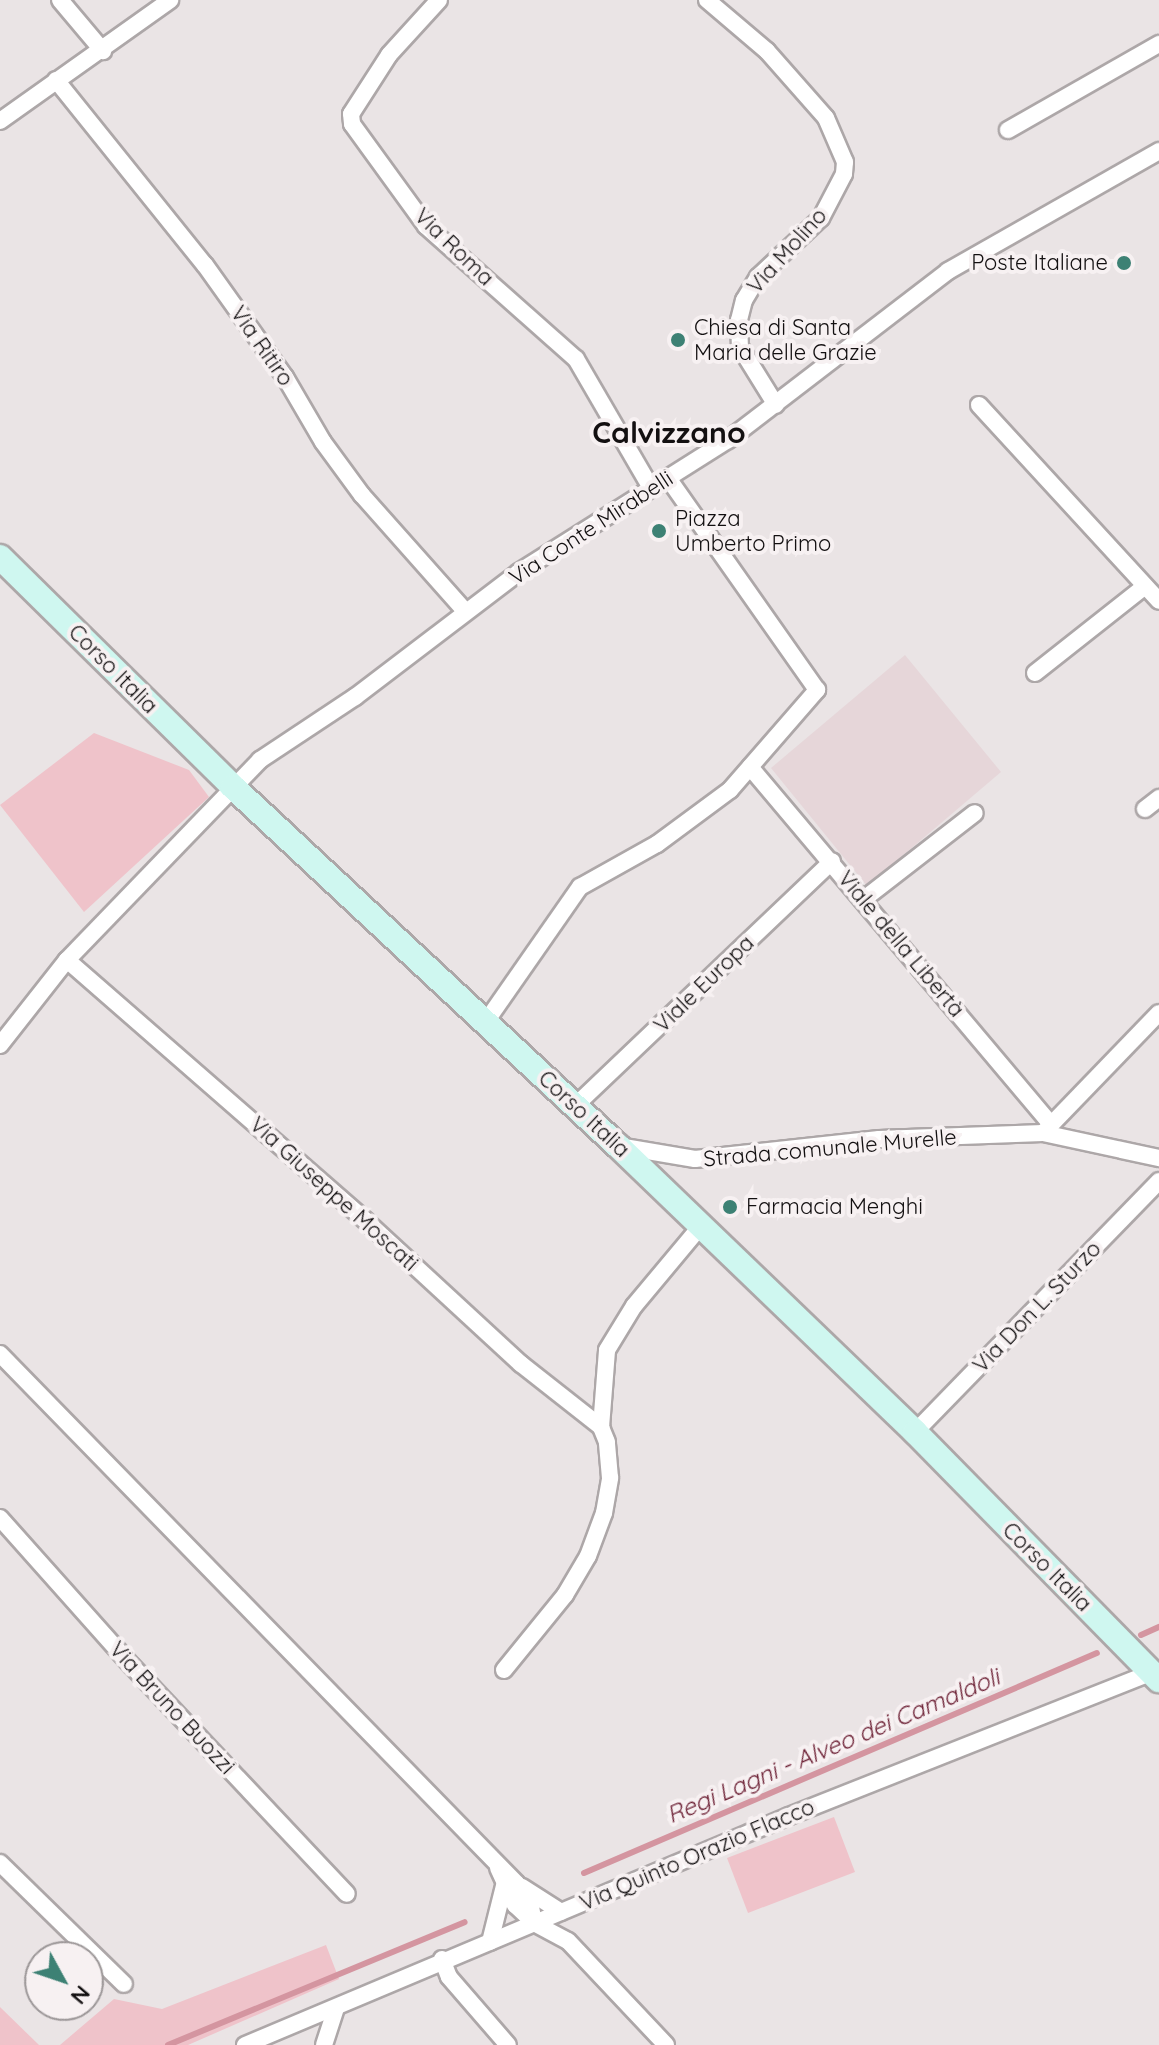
<!DOCTYPE html>
<html>
<head>
<meta charset="utf-8">
<style>
  body { margin:0 }
  #map { position:relative; width:1159px; height:2045px; overflow:hidden; background:#eae4e5; font-family:Quicksand,sans-serif }
  div>[style] { position:absolute }
  .built>* { inset:0; background:#e6d6d9 }
  .green>* { inset:0; background:#efc3ca }
  .stream>* { height:6px; margin:-3px; padding:0 3px; transform-origin:3px; border-radius:3px; background:#d495a0 }
  .roads { filter:drop-shadow(2px 0 #ada7a8) drop-shadow(-2px 0 #ada7a8) drop-shadow(0 2px #ada7a8) drop-shadow(0 -2px #ada7a8) }
  .street>* { height:16px; margin:-8px; padding:0 8px; transform-origin:8px; border-radius:8px; background:#fff }
  .secondary>* { height:24px; margin:-12px; padding:0 12px; transform-origin:12px; border-radius:12px; background:#cff7f0 }
  .dots>* { width:22px; height:22px; translate:-50% -50%; box-sizing:border-box; border:4px solid #f7f1f2; border-radius:50% }
  span { translate:-50% -50%; white-space:nowrap; text-align:center; line-height:1.15; -webkit-text-stroke:8px #f7f1f2; paint-order:stroke }
  .street-label { font-size:22px; color:#131011 }
  .poi-label { font-size:22px; color:#131011 }
  .right { translate:-100% -50%; text-align:right }
  .left { translate:0 -50%; text-align:left }
  .water-label { font-size:24px; color:#6e2337; font-style:italic }
  .district-label { font-size:30px; color:#131011; font-weight:700 }
  .north { position:absolute; left:24px; top:1941px; width:80px; height:80px; box-sizing:border-box; background:#f7f1f2; border:2px solid #9c9798; border-radius:50%; rotate:130deg; font-size:22px; font-weight:700; line-height:32px; text-align:center; color:#131011 }
  .north::after { content:''; display:block; margin:auto; width:28px; height:36px; background:#3d8174; clip-path:polygon(50% 0,100% 100%,50% 72%,0 100%) }
</style>
</head>
<body>
<div id="map">
  <div class="built">
    <i style="clip-path:polygon(905px 655px,1001px 772px,867px 886px,771px 768px)"></i>
  </div>
  <div class="green">
    <i style="clip-path:polygon(94px 733px,189px 770px,209px 797px,84px 912px,0 805px)"></i>
    <i style="clip-path:polygon(834px 1817px,855px 1872px,748px 1913px,727px 1858px)"></i>
    <i style="clip-path:polygon(326px 1945px,339px 1979px,188px 2045px,60px 2045px,114px 1999px,162px 2009px)"></i>
    <i style="clip-path:polygon(0 2007px,39px 2045px,0 2045px)"></i>
  </div>
  <div class="stream">
    <i style="left:1141px;top:1635px;width:20px;rotate:-24deg"></i>
    <i style="left:584px;top:1873px;width:558px;rotate:-23.21deg"></i>
    <i style="left:168px;top:2045px;width:321px;rotate:-22.5deg"></i>
  </div>
  <div class="roads">
    <div class="street">
      <i style="left:60px;top:0;width:67px;rotate:49.9deg"></i>
      <i style="left:439px;top:0;width:74px;rotate:132.3deg"></i>
      <i style="left:389px;top:55px;width:70px;rotate:122.8deg"></i>
      <i style="left:351px;top:114px;width:10px;rotate:84deg"></i>
      <i style="left:352px;top:124px;width:126px;rotate:54deg"></i>
      <i style="left:426px;top:226px;width:200px;rotate:41.6deg"></i>
      <i style="left:576px;top:359px;width:149px;rotate:59.8deg"></i>
      <i style="left:707px;top:0;width:79px;rotate:40.4deg"></i>
      <i style="left:767px;top:51px;width:89px;rotate:48.6deg"></i>
      <i style="left:826px;top:118px;width:48px;rotate:66.6deg"></i>
      <i style="left:845px;top:162px;width:12px;rotate:95deg"></i>
      <i style="left:844px;top:174px;width:50px;rotate:117.6deg"></i>
      <i style="left:821px;top:218px;width:86px;rotate:136.9deg"></i>
      <i style="left:758px;top:277px;width:27px;rotate:121deg"></i>
      <i style="left:744px;top:300px;width:21px;rotate:104deg"></i>
      <i style="left:739px;top:320px;width:27px;rotate:88deg"></i>
      <i style="left:740px;top:347px;width:68px;rotate:58.2deg"></i>
      <i style="left:56px;top:80px;width:238px;rotate:51.2deg"></i>
      <i style="left:205px;top:265px;width:138px;rotate:54.5deg"></i>
      <i style="left:285px;top:377px;width:75px;rotate:59.7deg"></i>
      <i style="left:323px;top:442px;width:66px;rotate:53.7deg"></i>
      <i style="left:362px;top:495px;width:155px;rotate:48.4deg"></i>
      <i style="left:0;top:121px;width:209px;rotate:-35.4deg"></i>
      <i style="left:1008px;top:130px;width:174px;rotate:-29.7deg"></i>
      <i style="left:979px;top:405px;width:266px;rotate:47.4deg"></i>
      <i style="left:1035px;top:673px;width:140px;rotate:-38.3deg"></i>
      <i style="left:750px;top:767px;width:466px;rotate:49.9deg"></i>
      <i style="left:1145px;top:809px;width:18px;rotate:-38deg"></i>
      <i style="left:864px;top:899px;width:140px;rotate:-37.8deg"></i>
      <i style="left:67px;top:960px;width:398px;rotate:41.1deg"></i>
      <i style="left:367px;top:1222px;width:209px;rotate:42.7deg"></i>
      <i style="left:521px;top:1364px;width:102px;rotate:38.2deg"></i>
      <i style="left:485px;top:1023px;width:166px;rotate:-55.1deg"></i>
      <i style="left:580px;top:887px;width:88px;rotate:-29.2deg"></i>
      <i style="left:657px;top:844px;width:91px;rotate:-36.5deg"></i>
      <i style="left:730px;top:790px;width:133px;rotate:-49deg"></i>
      <i style="left:817px;top:690px;width:259px;rotate:-125.1deg"></i>
      <i style="left:0;top:1045px;width:108px;rotate:-51.8deg"></i>
      <i style="left:67px;top:960px;width:278px;rotate:-46deg"></i>
      <i style="left:260px;top:760px;width:114px;rotate:-33.6deg"></i>
      <i style="left:355px;top:697px;width:206px;rotate:-37.3deg"></i>
      <i style="left:519px;top:572px;width:247px;rotate:-32.3deg"></i>
      <i style="left:728px;top:440px;width:277px;rotate:-37.5deg"></i>
      <i style="left:948px;top:271px;width:243px;rotate:-29.6deg"></i>
      <i style="left:575px;top:1106px;width:355px;rotate:-43.6deg"></i>
      <i style="left:1044px;top:1132px;width:165px;rotate:-46deg"></i>
      <i style="left:618px;top:1146px;width:78px;rotate:9.6deg"></i>
      <i style="left:695px;top:1159px;width:185px;rotate:-6.2deg"></i>
      <i style="left:879px;top:1139px;width:164px;rotate:-2.1deg"></i>
      <i style="left:1043px;top:1133px;width:119px;rotate:12.2deg"></i>
      <i style="left:0;top:1354px;width:740px;rotate:45.71deg"></i>
      <i style="left:517px;top:1884px;width:22px;rotate:54deg"></i>
      <i style="left:530px;top:1902px;width:21px;rotate:79deg"></i>
      <i style="left:915px;top:1432px;width:350px;rotate:-45.8deg"></i>
      <i style="left:0;top:1518px;width:198px;rotate:48.3deg"></i>
      <i style="left:132px;top:1666px;width:313px;rotate:46.7deg"></i>
      <i style="left:504px;top:1670px;width:97px;rotate:-50.9deg"></i>
      <i style="left:565px;top:1595px;width:45px;rotate:-59.5deg"></i>
      <i style="left:588px;top:1556px;width:46px;rotate:-69.6deg"></i>
      <i style="left:604px;top:1513px;width:36px;rotate:-80deg"></i>
      <i style="left:610px;top:1478px;width:36px;rotate:-95deg"></i>
      <i style="left:607px;top:1442px;width:16px;rotate:-112deg"></i>
      <i style="left:601px;top:1427px;width:77px;rotate:-85.5deg"></i>
      <i style="left:607px;top:1350px;width:52px;rotate:-58.5deg"></i>
      <i style="left:634px;top:1306px;width:104px;rotate:-50.1deg"></i>
      <i style="left:0;top:1863px;width:173px;rotate:44.3deg"></i>
      <i style="left:498px;top:1868px;width:41px;rotate:65.3deg"></i>
      <i style="left:515px;top:1905px;width:26px;rotate:43deg"></i>
      <i style="left:534px;top:1923px;width:38px;rotate:28deg"></i>
      <i style="left:568px;top:1941px;width:143px;rotate:46.7deg"></i>
      <i style="left:522px;top:1887px;width:46px;rotate:32.7deg"></i>
      <i style="left:490px;top:1942px;width:58px;rotate:-76deg"></i>
      <i style="left:442px;top:1959px;width:19px;rotate:69deg"></i>
      <i style="left:449px;top:1977px;width:90px;rotate:49.1deg"></i>
      <i style="left:245px;top:2045px;width:590px;rotate:-22.83deg"></i>
      <i style="left:789px;top:1816px;width:389px;rotate:-21.6deg"></i>
      <i style="left:324px;top:2045px;width:38px;rotate:-72deg"></i>
    </div>
    <div class="secondary">
      <i style="left:0;top:557px;width:327px;rotate:44.6deg"></i>
      <i style="left:233px;top:787px;width:526px;rotate:43deg"></i>
      <i style="left:618px;top:1146px;width:412px;rotate:43.9deg"></i>
      <i style="left:915px;top:1432px;width:348px;rotate:45.5deg"></i>
    </div>
  </div>
  <div class="dots">
    <i style="left:1124px;top:263px;background:#3d8174"></i>
    <i style="left:678px;top:340px;background:#3d8174"></i>
    <i style="left:659px;top:531px;background:#3d8174"></i>
    <i style="left:730px;top:1207px;background:#3d8174"></i>
  </div>
  <div class="street-label">
    <span style="left:454px;top:247px;rotate:44deg">Via Roma</span>
    <span style="left:787px;top:251px;rotate:-48deg">Via Molino</span>
    <span style="left:262px;top:346px;rotate:55deg">Via Ritiro</span>
    <span style="left:591px;top:528px;rotate:-33deg">Via Conte Mirabelli</span>
    <span style="left:113px;top:669px;rotate:45deg">Corso Italia</span>
    <span style="left:901px;top:944px;rotate:50deg">Viale della Libertà</span>
    <span style="left:704px;top:984px;rotate:-44deg">Viale Europa</span>
    <span style="left:584px;top:1114px;rotate:43deg">Corso Italia</span>
    <span style="left:830px;top:1148px;rotate:-5deg">Strada comunale Murelle</span>
    <span style="left:334px;top:1194px;rotate:42deg">Via Giuseppe Moscati</span>
    <span style="left:1037px;top:1307px;rotate:-46deg">Via Don L. Sturzo</span>
    <span style="left:1047px;top:1567px;rotate:45deg">Corso Italia</span>
    <span style="left:172px;top:1708px;rotate:47deg">Via Bruno Buozzi</span>
    <span style="left:697px;top:1855px;rotate:-23deg">Via Quinto Orazio Flacco</span>
  </div>
  <div class="poi-label">
    <span class="right" style="left:1108px;top:263px">Poste Italiane</span>
    <span class="left" style="left:694px;top:340px">Chiesa di Santa<br>Maria delle Grazie</span>
    <span class="left" style="left:675px;top:531px">Piazza<br>Umberto Primo</span>
    <span class="left" style="left:746px;top:1207px">Farmacia Menghi</span>
  </div>
  <div class="water-label">
    <span style="left:833px;top:1746px;rotate:-23deg">Regi Lagni - Alveo dei Camaldoli</span>
  </div>
  <div class="district-label">
    <span style="left:669px;top:432px">Calvizzano</span>
  </div>
  <div class="north">N</div>
</div>
</body>
</html>
